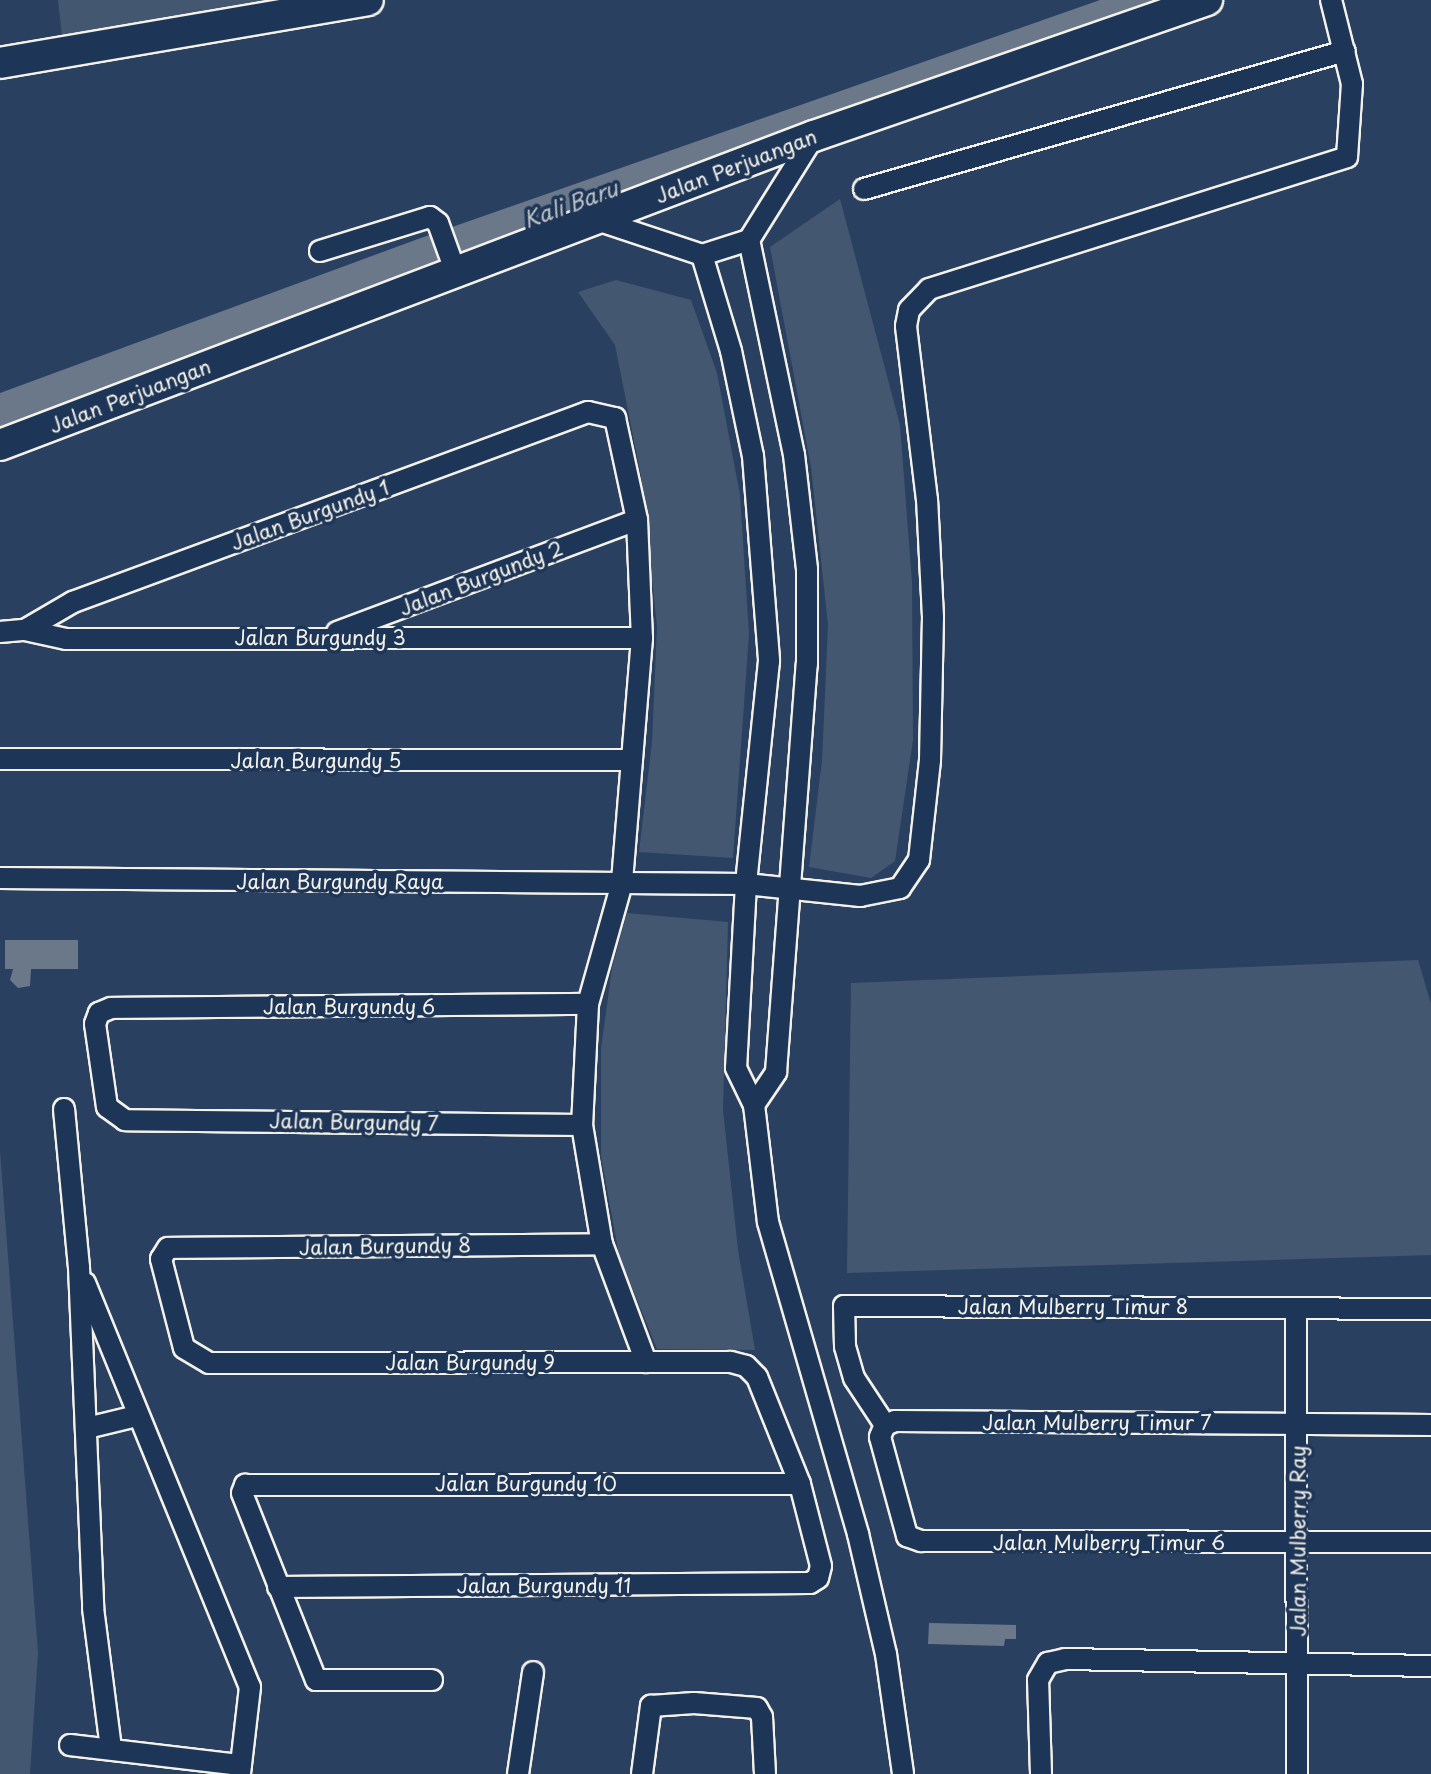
<!DOCTYPE html>
<html>
<head>
<meta charset="utf-8">
<style>
  body { margin:0 }
  #map { position:relative; width:1431px; height:1774px; overflow:hidden; background:#2a4060; font-family:"Playpen Sans",sans-serif }
  div>[style] { position:absolute }
  .green>* { inset:0; background:#445771 }
  .water>* { inset:0; background:#6a788a }
  .roads { filter:drop-shadow(2px 0 #f4f1e8) drop-shadow(-2px 0 #f4f1e8) drop-shadow(0 2px #f4f1e8) drop-shadow(0 -2px #f4f1e8) }
  .street>* { height:20px; margin:-10px; padding:0 10px; transform-origin:10px; border-radius:10px; background:#1d3557 }
  .primary>* { height:30px; margin:-15px; padding:0 15px; transform-origin:15px; border-radius:15px; background:#1d3557 }
  span { translate:-50% -50%; white-space:nowrap; text-align:center; line-height:1.15; -webkit-text-stroke:7px #1d3557; paint-order:stroke }
  .street-label { font-size:20px; color:#f4f1e8 }
  .water-label { font-size:22px; color:#bdc1c2; font-style:italic }
</style>
</head>
<body>
<div id="map">
  <div class="green">
    <i style="clip-path:polygon(58px 0,267px 0,62px 36px)"></i>
    <i style="clip-path:polygon(840px 199px,900px 425px,912px 582px,913px 740px,895px 861px,871px 878px,809px 867px,822px 761px,828px 625px,811px 467px,770px 247px)"></i>
    <i style="clip-path:polygon(616px 280px,691px 300px,717px 373px,740px 495px,749px 634px,733px 858px,639px 852px,652px 742px,657px 626px,641px 476px,615px 345px,578px 292px)"></i>
    <i style="clip-path:polygon(627px 913px,728px 922px,723px 1110px,738px 1250px,755px 1350px,657px 1349px,619px 1255px,601px 1156px,601px 1049px,612px 968px)"></i>
    <i style="clip-path:polygon(1418px 960px,1431px 1004px,1431px 1255px,847px 1273px,851px 983px)"></i>
    <i style="clip-path:polygon(0 1151px,38px 1653px,30px 1774px,0 1774px)"></i>
  </div>
  <div class="water">
    <i style="clip-path:polygon(1100px 0,1170px 0,423px 266px,0 431px,0 393px,418px 239px)"></i>
    <i style="clip-path:polygon(5px 940px,78px 940px,78px 969px,31px 969px,30px 986px,18px 988px,10px 980px,13px 969px,5px 969px)"></i>
    <i style="clip-path:polygon(929px 1623px,1016px 1625px,1016px 1639px,1005px 1639px,1004px 1646px,928px 1644px)"></i>
  </div>
  <div class="roads">
    <div class="street">
      <i style="left:864px;top:189px;width:500px;rotate:-16.01deg"></i>
      <i style="left:597px;top:220px;width:111px;rotate:18.4deg"></i>
      <i style="left:702px;top:255px;width:100px;rotate:73.2deg"></i>
      <i style="left:731px;top:351px;width:107px;rotate:78.2deg"></i>
      <i style="left:753px;top:456px;width:206px;rotate:85.5deg"></i>
      <i style="left:769px;top:661px;width:224px;rotate:95.9deg"></i>
      <i style="left:746px;top:884px;width:184px;rotate:93.1deg"></i>
      <i style="left:736px;top:1068px;width:41px;rotate:64.1deg"></i>
      <i style="left:754px;top:1105px;width:118px;rotate:83.2deg"></i>
      <i style="left:768px;top:1222px;width:325px;rotate:73.9deg"></i>
      <i style="left:858px;top:1534px;width:123px;rotate:76.9deg"></i>
      <i style="left:886px;top:1654px;width:121px;rotate:81.9deg"></i>
      <i style="left:320px;top:251px;width:115px;rotate:-17.2deg"></i>
      <i style="left:430px;top:217px;width:10px;rotate:37deg"></i>
      <i style="left:438px;top:223px;width:53px;rotate:70.2deg"></i>
      <i style="left:702px;top:255px;width:49px;rotate:-17.7deg"></i>
      <i style="left:25px;top:630px;width:56px;rotate:-30.3deg"></i>
      <i style="left:73px;top:602px;width:549px;rotate:-20.25deg"></i>
      <i style="left:588px;top:412px;width:28px;rotate:13deg"></i>
      <i style="left:615px;top:418px;width:104px;rotate:77.8deg"></i>
      <i style="left:637px;top:520px;width:118px;rotate:87.6deg"></i>
      <i style="left:642px;top:638px;width:246px;rotate:94.7deg"></i>
      <i style="left:622px;top:883px;width:126px;rotate:105.7deg"></i>
      <i style="left:588px;top:1004px;width:121px;rotate:92.8deg"></i>
      <i style="left:582px;top:1125px;width:121px;rotate:80.5deg"></i>
      <i style="left:602px;top:1244px;width:126px;rotate:69.6deg"></i>
      <i style="left:0;top:632px;width:25px;rotate:-5deg"></i>
      <i style="left:25px;top:630px;width:42px;rotate:12.4deg"></i>
      <i style="left:66px;top:639px;width:576px;rotate:-0.1deg"></i>
      <i style="left:337px;top:632px;width:320px;rotate:-20.5deg"></i>
      <i style="left:0;top:759px;width:632px;rotate:0.09deg"></i>
      <i style="left:0;top:878px;width:746px;rotate:0.46deg"></i>
      <i style="left:746px;top:884px;width:115px;rotate:6deg"></i>
      <i style="left:860px;top:896px;width:41px;rotate:-11.3deg"></i>
      <i style="left:900px;top:888px;width:34px;rotate:-56deg"></i>
      <i style="left:919px;top:860px;width:101px;rotate:-83.7deg"></i>
      <i style="left:930px;top:760px;width:143px;rotate:-88.8deg"></i>
      <i style="left:933px;top:617px;width:117px;rotate:-92.9deg"></i>
      <i style="left:927px;top:500px;width:175px;rotate:-96.9deg"></i>
      <i style="left:906px;top:326px;width:16px;rotate:-79deg"></i>
      <i style="left:909px;top:310px;width:29px;rotate:-46deg"></i>
      <i style="left:929px;top:289px;width:438px;rotate:-17.5deg"></i>
      <i style="left:1347px;top:157px;width:73px;rotate:-86.1deg"></i>
      <i style="left:1352px;top:84px;width:87px;rotate:-104deg"></i>
      <i style="left:754px;top:1105px;width:40px;rotate:-56deg"></i>
      <i style="left:776px;top:1072px;width:409px;rotate:-85.7deg"></i>
      <i style="left:807px;top:664px;width:95px;rotate:-90deg"></i>
      <i style="left:807px;top:569px;width:115px;rotate:-96.5deg"></i>
      <i style="left:794px;top:455px;width:220px;rotate:-101.8deg"></i>
      <i style="left:749px;top:240px;width:123px;rotate:-58deg"></i>
      <i style="left:64px;top:1109px;width:159px;rotate:84.6deg"></i>
      <i style="left:79px;top:1267px;width:341px;rotate:87.6deg"></i>
      <i style="left:93px;top:1608px;width:142px;rotate:82.7deg"></i>
      <i style="left:582px;top:1125px;width:457px;rotate:-179.4deg"></i>
      <i style="left:125px;top:1120px;width:22px;rotate:-144deg"></i>
      <i style="left:107px;top:1107px;width:84px;rotate:-98.2deg"></i>
      <i style="left:95px;top:1024px;width:12px;rotate:-70deg"></i>
      <i style="left:99px;top:1013px;width:13px;rotate:-23deg"></i>
      <i style="left:111px;top:1008px;width:477px;rotate:-0.5deg"></i>
      <i style="left:85px;top:1283px;width:436px;rotate:67.8deg"></i>
      <i style="left:250px;top:1687px;width:88px;rotate:96.6deg"></i>
      <i style="left:1296px;top:1308px;width:466px;rotate:89.9deg"></i>
      <i style="left:885px;top:1425px;width:56px;rotate:-123.4deg"></i>
      <i style="left:854px;top:1378px;width:33px;rotate:-106deg"></i>
      <i style="left:845px;top:1346px;width:40px;rotate:-91.4deg"></i>
      <i style="left:844px;top:1306px;width:587px;rotate:0.29deg"></i>
      <i style="left:1431px;top:1425px;width:536px;rotate:-179.57deg"></i>
      <i style="left:895px;top:1421px;width:11px;rotate:158deg"></i>
      <i style="left:885px;top:1425px;width:13px;rotate:113deg"></i>
      <i style="left:880px;top:1437px;width:103px;rotate:74.7deg"></i>
      <i style="left:907px;top:1536px;width:15px;rotate:20deg"></i>
      <i style="left:921px;top:1541px;width:510px;rotate:0.11deg"></i>
      <i style="left:87px;top:1428px;width:51px;rotate:-13.5deg"></i>
      <i style="left:278px;top:1587px;width:532px;rotate:-0.43deg"></i>
      <i style="left:810px;top:1583px;width:9px;rotate:-32deg"></i>
      <i style="left:818px;top:1578px;width:12px;rotate:-76deg"></i>
      <i style="left:821px;top:1566px;width:85px;rotate:-104.4deg"></i>
      <i style="left:800px;top:1484px;width:115px;rotate:-111.9deg"></i>
      <i style="left:757px;top:1377px;width:16px;rotate:-135deg"></i>
      <i style="left:746px;top:1366px;width:16px;rotate:-165deg"></i>
      <i style="left:731px;top:1362px;width:522px;rotate:179.89deg"></i>
      <i style="left:209px;top:1363px;width:29px;rotate:-149deg"></i>
      <i style="left:184px;top:1348px;width:92px;rotate:-104.5deg"></i>
      <i style="left:161px;top:1259px;width:13px;rotate:-58deg"></i>
      <i style="left:168px;top:1248px;width:434px;rotate:-0.5deg"></i>
      <i style="left:432px;top:1680px;width:116px;rotate:180deg"></i>
      <i style="left:316px;top:1680px;width:201px;rotate:-111.6deg"></i>
      <i style="left:242px;top:1493px;width:9px;rotate:-69deg"></i>
      <i style="left:245px;top:1485px;width:555px;rotate:-0.1deg"></i>
      <i style="left:70px;top:1745px;width:172px;rotate:6.7deg"></i>
      <i style="left:518px;top:1774px;width:103px;rotate:-81.6deg"></i>
      <i style="left:642px;top:1774px;width:69px;rotate:-82.5deg"></i>
      <i style="left:651px;top:1706px;width:43px;rotate:-4deg"></i>
      <i style="left:694px;top:1703px;width:63px;rotate:4.5deg"></i>
      <i style="left:757px;top:1708px;width:10px;rotate:61deg"></i>
      <i style="left:762px;top:1717px;width:57px;rotate:87deg"></i>
      <i style="left:1041px;top:1774px;width:94px;rotate:-91.8deg"></i>
      <i style="left:1038px;top:1680px;width:20px;rotate:-60deg"></i>
      <i style="left:1048px;top:1663px;width:17px;rotate:-13deg"></i>
      <i style="left:1065px;top:1659px;width:366px;rotate:1.1deg"></i>
    </div>
    <div class="primary">
      <i style="left:0;top:63px;width:373px;rotate:-9.7deg"></i>
      <i style="left:0;top:445px;width:871px;rotate:-20.79deg"></i>
      <i style="left:814px;top:136px;width:416px;rotate:-19.1deg"></i>
    </div>
  </div>
  <div class="street-label">
    <span style="left:736px;top:166px;rotate:-21deg">Jalan Perjuangan</span>
    <span style="left:130px;top:396px;rotate:-21deg">Jalan Perjuangan</span>
    <span style="left:310px;top:515px;rotate:-20deg">Jalan Burgundy 1</span>
    <span style="left:481px;top:578px;rotate:-21deg">Jalan Burgundy 2</span>
    <span style="left:320px;top:637px">Jalan Burgundy 3</span>
    <span style="left:316px;top:760px">Jalan Burgundy 5</span>
    <span style="left:340px;top:881px">Jalan Burgundy Raya</span>
    <span style="left:349px;top:1006px">Jalan Burgundy 6</span>
    <span style="left:354px;top:1122px;rotate:1deg">Jalan Burgundy 7</span>
    <span style="left:385px;top:1246px;rotate:-1deg">Jalan Burgundy 8</span>
    <span style="left:1073px;top:1306px">Jalan Mulberry Timur 8</span>
    <span style="left:470px;top:1362px">Jalan Burgundy 9</span>
    <span style="left:1097px;top:1422px">Jalan Mulberry Timur 7</span>
    <span style="left:526px;top:1483px">Jalan Burgundy 10</span>
    <span style="left:1298px;top:1541px;rotate:-90deg">Jalan Mulberry Ray</span>
    <span style="left:1109px;top:1542px">Jalan Mulberry Timur 6</span>
    <span style="left:544px;top:1585px">Jalan Burgundy 11</span>
  </div>
  <div class="water-label">
    <span style="left:570px;top:203px;rotate:-20deg">Kali Baru</span>
  </div>
</div>
</body>
</html>
